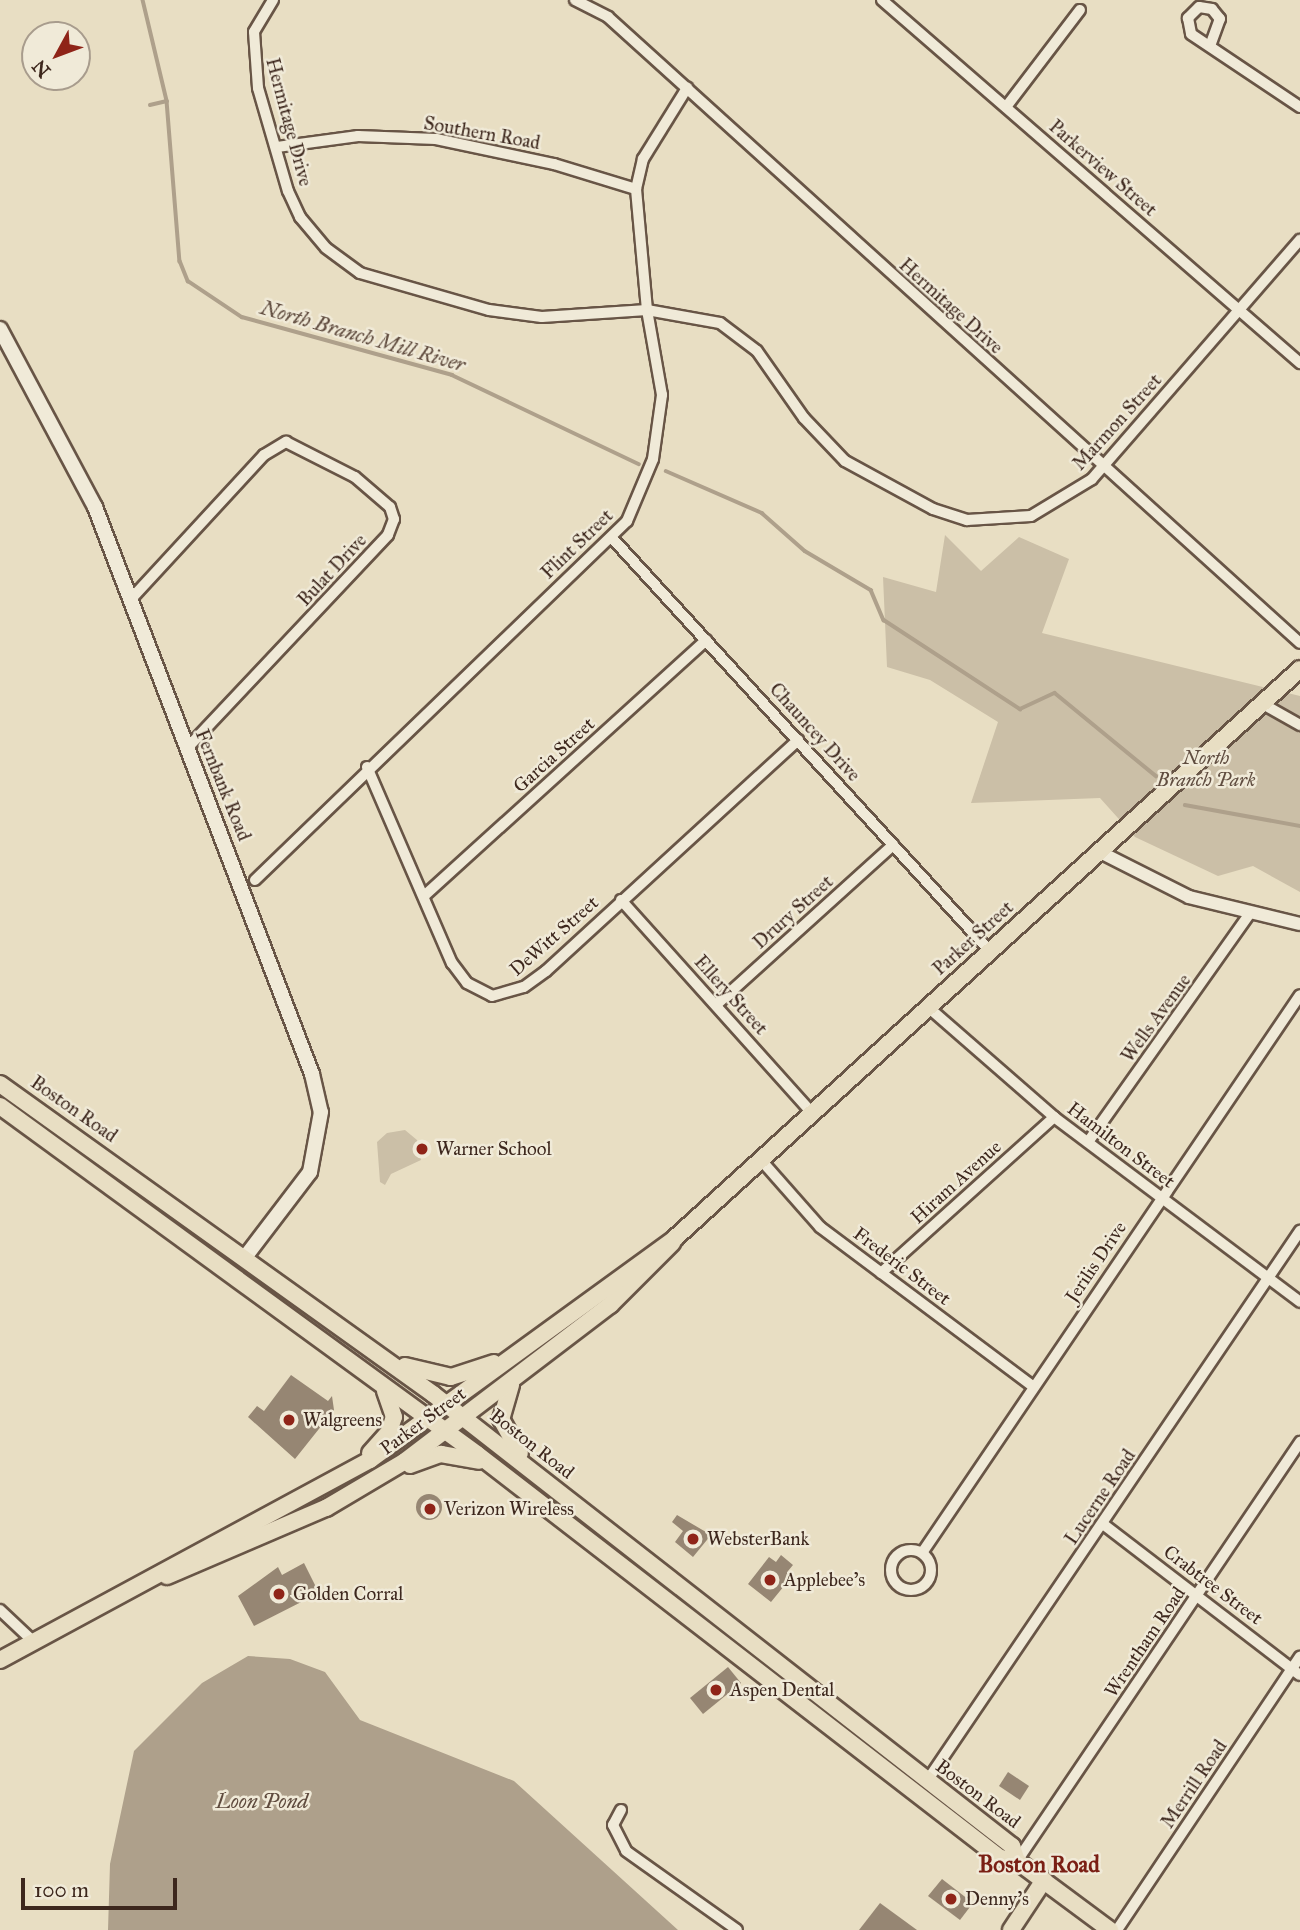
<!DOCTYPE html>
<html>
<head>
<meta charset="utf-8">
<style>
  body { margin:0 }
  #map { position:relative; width:1300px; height:1930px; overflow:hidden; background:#e8dec3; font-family:"IM FELL Great Primer",serif }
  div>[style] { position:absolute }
  .green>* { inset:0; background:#cbbfa7 }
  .water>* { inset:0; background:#aea08b }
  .stream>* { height:3.5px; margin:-1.75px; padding:0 1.75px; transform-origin:1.75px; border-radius:1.75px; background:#aea08b }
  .building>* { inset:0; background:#968673 }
  .round { border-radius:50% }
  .roads { filter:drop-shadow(2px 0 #685546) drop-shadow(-2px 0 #685546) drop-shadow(0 2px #685546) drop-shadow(0 -2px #685546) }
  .minor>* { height:10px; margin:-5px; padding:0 5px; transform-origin:5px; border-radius:5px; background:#f0ead8 }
  .minor>.ring { margin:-5px; padding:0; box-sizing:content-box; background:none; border:10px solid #f0ead8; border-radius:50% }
  .tertiary>* { height:12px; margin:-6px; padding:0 6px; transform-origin:6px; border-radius:6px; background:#f0ead8 }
  .secondary>* { height:14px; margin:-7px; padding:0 7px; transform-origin:7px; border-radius:7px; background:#f0ead8 }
  .primary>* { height:16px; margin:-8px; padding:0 8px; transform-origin:8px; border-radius:8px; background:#e8dec3 }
  .dots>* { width:19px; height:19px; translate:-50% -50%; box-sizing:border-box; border:4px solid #f0ead8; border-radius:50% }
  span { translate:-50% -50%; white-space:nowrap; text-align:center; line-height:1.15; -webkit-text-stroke:5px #f0ead8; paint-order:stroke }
  .street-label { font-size:19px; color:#3d271d }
  .park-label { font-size:19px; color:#604d40; font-style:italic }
  .poi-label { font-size:19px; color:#3d271d }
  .left { translate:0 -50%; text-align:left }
  .water-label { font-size:21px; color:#5f4b3e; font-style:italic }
  .quarter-label { font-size:23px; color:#7a1f14; font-weight:700 }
  .north { position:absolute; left:21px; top:21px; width:70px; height:70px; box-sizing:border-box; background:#f0ead8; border:2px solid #a89c8d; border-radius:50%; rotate:229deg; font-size:19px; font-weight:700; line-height:28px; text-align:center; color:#3d271d }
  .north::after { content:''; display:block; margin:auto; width:24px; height:32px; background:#8f2418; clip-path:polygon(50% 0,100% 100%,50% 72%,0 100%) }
  .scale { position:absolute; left:21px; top:1878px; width:156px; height:32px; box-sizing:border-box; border:4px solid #3d271d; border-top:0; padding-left:9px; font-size:21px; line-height:24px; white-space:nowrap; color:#3d271d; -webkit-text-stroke:5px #f0ead8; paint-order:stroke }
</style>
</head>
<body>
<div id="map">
  <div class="green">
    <i style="clip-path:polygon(945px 535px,981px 571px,1019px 537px,1069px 559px,1042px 633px,1300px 696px,1300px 892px,1253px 866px,1218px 876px,1135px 837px,1100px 798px,971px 803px,998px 722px,930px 680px,887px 667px,883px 577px,936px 592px)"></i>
    <i style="clip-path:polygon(405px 1130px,417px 1140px,421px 1160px,391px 1174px,385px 1185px,380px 1182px,377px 1142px,387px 1133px)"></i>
  </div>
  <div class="water">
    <i style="clip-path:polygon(248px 1656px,290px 1659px,325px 1672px,360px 1720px,514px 1781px,678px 1930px,108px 1930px,110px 1864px,134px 1751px,202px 1683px)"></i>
  </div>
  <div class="stream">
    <i style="left:143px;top:0;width:104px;rotate:76.6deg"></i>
    <i style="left:167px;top:101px;width:161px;rotate:85.4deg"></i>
    <i style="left:180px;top:261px;width:22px;rotate:68deg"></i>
    <i style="left:188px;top:281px;width:65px;rotate:33.7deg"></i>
    <i style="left:242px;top:317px;width:218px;rotate:15.4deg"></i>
    <i style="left:452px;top:375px;width:207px;rotate:25.5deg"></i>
    <i style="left:150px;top:105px;width:17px;rotate:-13deg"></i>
    <i style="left:666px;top:471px;width:105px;rotate:23.6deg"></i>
    <i style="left:762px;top:513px;width:57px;rotate:41.5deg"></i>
    <i style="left:805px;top:551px;width:77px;rotate:30.6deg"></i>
    <i style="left:871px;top:590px;width:33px;rotate:67deg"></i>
    <i style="left:884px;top:620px;width:163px;rotate:33.2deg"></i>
    <i style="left:1020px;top:709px;width:38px;rotate:-25deg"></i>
    <i style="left:1055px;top:693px;width:131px;rotate:39.4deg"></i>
    <i style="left:1185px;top:805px;width:117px;rotate:10.3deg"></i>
  </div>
  <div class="building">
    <i style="clip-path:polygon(291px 1375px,328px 1401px,332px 1396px,334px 1410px,295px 1459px,248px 1417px,257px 1406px,264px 1411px)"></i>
    <i class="round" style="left:416px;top:1494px;width:26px;height:26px"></i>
    <i style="clip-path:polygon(677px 1515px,711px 1535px,693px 1557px,675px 1542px,683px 1531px,672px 1522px)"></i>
    <i style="clip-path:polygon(781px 1555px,793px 1565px,788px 1571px,793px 1575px,771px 1602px,748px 1584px,769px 1557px,776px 1562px)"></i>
    <i style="clip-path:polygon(304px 1563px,319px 1593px,254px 1626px,238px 1596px,278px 1567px,282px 1575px)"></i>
    <i style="clip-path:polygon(728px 1667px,741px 1683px,703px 1714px,690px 1698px)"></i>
    <i style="clip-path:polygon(1008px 1772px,1029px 1786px,1020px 1800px,999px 1786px)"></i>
    <i style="clip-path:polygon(942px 1879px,973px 1903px,960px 1920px,928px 1896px)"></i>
    <i style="clip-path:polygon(880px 1903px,917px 1930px,859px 1930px)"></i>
  </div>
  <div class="roads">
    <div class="minor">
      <i style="left:273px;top:0;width:37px;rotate:121deg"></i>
      <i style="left:254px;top:32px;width:56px;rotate:85.9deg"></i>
      <i style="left:258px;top:88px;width:107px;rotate:73.8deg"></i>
      <i style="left:288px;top:191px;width:29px;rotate:65deg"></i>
      <i style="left:300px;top:217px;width:40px;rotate:50deg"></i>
      <i style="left:326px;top:248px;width:42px;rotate:36.3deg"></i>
      <i style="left:360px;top:273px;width:134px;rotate:16deg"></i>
      <i style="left:489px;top:310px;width:53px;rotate:7.5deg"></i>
      <i style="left:542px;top:317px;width:105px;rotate:-3.8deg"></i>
      <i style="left:647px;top:310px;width:74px;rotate:10.1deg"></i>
      <i style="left:720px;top:323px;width:46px;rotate:37.1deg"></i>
      <i style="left:757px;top:351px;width:82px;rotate:55deg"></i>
      <i style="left:804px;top:418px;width:59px;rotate:46.4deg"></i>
      <i style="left:845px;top:461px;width:100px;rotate:28.6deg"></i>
      <i style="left:933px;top:509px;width:36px;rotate:18deg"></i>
      <i style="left:967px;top:520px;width:64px;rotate:-3.6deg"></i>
      <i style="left:1031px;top:516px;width:71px;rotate:-31.2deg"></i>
      <i style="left:1092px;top:479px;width:317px;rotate:-49deg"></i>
      <i style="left:575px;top:0;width:37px;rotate:27deg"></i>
      <i style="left:608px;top:17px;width:933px;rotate:42.13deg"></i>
      <i style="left:882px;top:0;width:554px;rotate:40.97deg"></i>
      <i style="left:1210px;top:46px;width:29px;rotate:-70deg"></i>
      <i style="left:1220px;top:19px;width:13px;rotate:-129deg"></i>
      <i style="left:1212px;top:9px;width:13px;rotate:-171deg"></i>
      <i style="left:1199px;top:7px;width:16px;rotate:135deg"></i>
      <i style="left:1188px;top:18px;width:16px;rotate:79deg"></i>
      <i style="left:1191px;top:34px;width:131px;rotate:33.8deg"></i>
      <i style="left:1006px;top:107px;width:122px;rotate:-52.7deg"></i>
      <i style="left:277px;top:147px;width:82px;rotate:-7.7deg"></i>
      <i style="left:358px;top:136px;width:78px;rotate:2.2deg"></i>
      <i style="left:436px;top:139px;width:121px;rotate:12deg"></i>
      <i style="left:554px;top:164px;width:86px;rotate:17deg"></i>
      <i style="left:613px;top:539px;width:558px;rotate:47.54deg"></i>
      <i style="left:132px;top:598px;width:195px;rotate:-47.3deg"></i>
      <i style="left:264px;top:455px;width:26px;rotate:-31deg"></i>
      <i style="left:286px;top:442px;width:77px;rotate:26.9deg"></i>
      <i style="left:355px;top:477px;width:46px;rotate:40.6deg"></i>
      <i style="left:390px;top:507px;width:13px;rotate:72deg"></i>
      <i style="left:394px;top:519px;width:17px;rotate:111deg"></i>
      <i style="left:388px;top:535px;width:293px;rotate:133.3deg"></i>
      <i style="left:1263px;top:704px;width:43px;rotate:29.6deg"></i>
      <i style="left:367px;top:767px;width:214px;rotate:66.6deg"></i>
      <i style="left:452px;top:963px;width:25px;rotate:53deg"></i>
      <i style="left:467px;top:983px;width:28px;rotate:27deg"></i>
      <i style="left:492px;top:996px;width:33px;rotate:-16deg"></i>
      <i style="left:524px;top:987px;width:27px;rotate:-36deg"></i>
      <i style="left:546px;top:971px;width:342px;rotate:-42.5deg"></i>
      <i style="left:255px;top:880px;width:517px;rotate:-43.98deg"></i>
      <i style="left:627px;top:521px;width:67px;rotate:-67.2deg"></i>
      <i style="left:653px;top:459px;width:65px;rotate:-82deg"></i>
      <i style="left:662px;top:395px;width:86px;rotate:-100deg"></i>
      <i style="left:647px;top:310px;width:121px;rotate:-95.2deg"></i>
      <i style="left:636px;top:189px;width:31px;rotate:-77deg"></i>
      <i style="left:643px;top:159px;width:84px;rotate:-58.2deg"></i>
      <i style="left:424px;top:896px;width:381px;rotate:-42.2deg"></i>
      <i style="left:621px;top:900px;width:288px;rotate:48.1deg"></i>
      <i style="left:716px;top:1005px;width:239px;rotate:-42.1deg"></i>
      <i style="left:928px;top:1007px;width:167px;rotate:41.1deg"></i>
      <i style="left:1054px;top:1117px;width:308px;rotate:36.9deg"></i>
      <i style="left:1088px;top:1142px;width:278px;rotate:-54.7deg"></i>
      <i style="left:761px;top:1160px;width:89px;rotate:48.6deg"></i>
      <i style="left:820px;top:1227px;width:267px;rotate:36.8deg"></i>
      <i style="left:881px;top:1273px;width:233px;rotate:-42deg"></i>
      <i style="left:1103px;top:1524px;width:248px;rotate:37.5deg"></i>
      <i class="ring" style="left:891px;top:1550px;width:30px;height:30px"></i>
      <i style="left:924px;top:1550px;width:670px;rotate:-55.88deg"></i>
      <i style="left:0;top:1610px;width:47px;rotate:43.3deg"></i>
      <i style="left:927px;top:1781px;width:665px;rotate:-55.86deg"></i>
      <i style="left:621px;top:1810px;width:17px;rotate:118deg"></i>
      <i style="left:613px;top:1825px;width:29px;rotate:63deg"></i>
      <i style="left:626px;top:1851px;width:136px;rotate:35.4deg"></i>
      <i style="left:1017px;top:1861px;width:506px;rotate:-55.96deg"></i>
      <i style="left:1117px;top:1930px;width:329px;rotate:-56.2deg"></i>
    </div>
    <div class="tertiary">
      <i style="left:1100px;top:852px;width:100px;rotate:26.8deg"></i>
      <i style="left:1189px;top:897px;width:114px;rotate:13.7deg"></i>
    </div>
    <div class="secondary">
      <i style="left:0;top:329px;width:202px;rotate:61.9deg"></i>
      <i style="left:95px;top:507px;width:607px;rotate:69.06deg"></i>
      <i style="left:312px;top:1074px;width:39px;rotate:77deg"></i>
      <i style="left:321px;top:1112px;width:61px;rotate:100.4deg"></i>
      <i style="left:310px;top:1172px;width:106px;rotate:127.3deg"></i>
    </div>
    <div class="primary">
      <i style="left:0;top:1084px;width:533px;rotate:35.6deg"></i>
      <i style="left:433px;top:1394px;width:735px;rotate:37.98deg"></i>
      <i style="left:1012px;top:1846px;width:16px;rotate:72deg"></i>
      <i style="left:1017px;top:1861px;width:116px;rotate:36.6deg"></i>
      <i style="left:0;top:1106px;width:590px;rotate:36.11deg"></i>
      <i style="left:477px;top:1454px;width:661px;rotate:37.68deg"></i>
      <i style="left:1000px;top:1858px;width:17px;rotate:10deg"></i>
      <i style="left:405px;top:1366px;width:47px;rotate:13.4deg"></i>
      <i style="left:451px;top:1377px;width:45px;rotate:-18deg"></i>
      <i style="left:511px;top:1385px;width:35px;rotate:106deg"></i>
      <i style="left:501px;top:1419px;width:39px;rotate:61deg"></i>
      <i style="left:370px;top:1453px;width:28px;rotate:-48deg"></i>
      <i style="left:389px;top:1432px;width:16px;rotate:-72deg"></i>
      <i style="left:394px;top:1417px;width:28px;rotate:-109deg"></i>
      <i style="left:410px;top:1465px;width:33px;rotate:-20deg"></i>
      <i style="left:441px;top:1454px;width:39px;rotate:10deg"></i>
      <i style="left:167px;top:1576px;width:173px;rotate:-23.2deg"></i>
      <i style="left:326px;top:1508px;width:92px;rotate:-30.7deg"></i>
      <i style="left:405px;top:1461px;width:258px;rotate:-37.3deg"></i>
      <i style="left:610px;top:1305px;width:88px;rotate:-45deg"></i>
      <i style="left:0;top:1660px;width:421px;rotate:-28.4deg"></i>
      <i style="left:370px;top:1460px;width:377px;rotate:-36deg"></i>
      <i style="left:675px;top:1238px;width:845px;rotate:-42.31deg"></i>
      <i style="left:1011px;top:1930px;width:60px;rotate:-56.6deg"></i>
    </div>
  </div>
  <div class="dots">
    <i style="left:422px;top:1149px;background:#8f2418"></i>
    <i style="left:289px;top:1420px;background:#8f2418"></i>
    <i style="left:430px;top:1509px;background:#8f2418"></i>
    <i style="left:693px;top:1539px;background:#8f2418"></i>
    <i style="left:770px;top:1580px;background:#8f2418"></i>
    <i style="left:279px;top:1594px;background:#8f2418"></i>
    <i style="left:716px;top:1690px;background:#8f2418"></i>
    <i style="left:951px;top:1899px;background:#8f2418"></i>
  </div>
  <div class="street-label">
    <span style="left:289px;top:122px;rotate:75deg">Hermitage Drive</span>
    <span style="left:482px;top:133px;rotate:10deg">Southern Road</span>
    <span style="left:1103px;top:168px;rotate:41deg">Parkerview Street</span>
    <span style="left:951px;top:306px;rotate:42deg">Hermitage Drive</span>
    <span style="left:1117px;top:422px;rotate:-48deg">Marmon Street</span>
    <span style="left:577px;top:544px;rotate:-44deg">Flint Street</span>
    <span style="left:332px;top:570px;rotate:-47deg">Bulat Drive</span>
    <span style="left:815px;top:732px;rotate:48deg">Chauncey Drive</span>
    <span style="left:554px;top:755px;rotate:-42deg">Garcia Street</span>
    <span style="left:223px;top:785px;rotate:68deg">Fernbank Road</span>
    <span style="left:793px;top:912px;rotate:-42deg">Drury Street</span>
    <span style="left:554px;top:936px;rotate:-41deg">DeWitt Street</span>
    <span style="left:973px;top:938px;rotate:-42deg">Parker Street</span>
    <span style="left:731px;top:995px;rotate:48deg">Ellery Street</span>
    <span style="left:1156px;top:1018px;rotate:-54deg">Wells Avenue</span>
    <span style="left:74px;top:1109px;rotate:35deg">Boston Road</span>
    <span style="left:1121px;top:1145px;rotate:37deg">Hamilton Street</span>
    <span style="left:956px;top:1182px;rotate:-42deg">Hiram Avenue</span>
    <span style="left:1096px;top:1262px;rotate:-56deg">Jerilis Drive</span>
    <span style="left:902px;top:1266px;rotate:37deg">Frederic Street</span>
    <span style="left:423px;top:1421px;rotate:-36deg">Parker Street</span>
    <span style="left:532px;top:1444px;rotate:38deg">Boston Road</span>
    <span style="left:1100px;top:1497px;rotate:-56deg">Lucerne Road</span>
    <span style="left:1213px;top:1585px;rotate:37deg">Crabtree Street</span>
    <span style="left:1145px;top:1642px;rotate:-56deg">Wrentham Road</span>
    <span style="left:1194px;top:1784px;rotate:-56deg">Merrill Road</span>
    <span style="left:978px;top:1794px;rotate:37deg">Boston Road</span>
  </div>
  <div class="park-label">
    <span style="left:1206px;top:769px">North<br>Branch Park</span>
  </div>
  <div class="poi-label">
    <span class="left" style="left:436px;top:1149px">Warner School</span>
    <span class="left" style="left:303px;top:1420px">Walgreens</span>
    <span class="left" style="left:444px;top:1509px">Verizon Wireless</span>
    <span class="left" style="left:707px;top:1539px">WebsterBank</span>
    <span class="left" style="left:784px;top:1580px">Applebee's</span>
    <span class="left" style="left:293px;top:1594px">Golden Corral</span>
    <span class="left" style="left:730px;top:1690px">Aspen Dental</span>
    <span class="left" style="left:965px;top:1899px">Denny's</span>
  </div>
  <div class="water-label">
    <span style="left:363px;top:336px;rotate:16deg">North Branch Mill River</span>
    <span style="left:262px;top:1801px">Loon Pond</span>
  </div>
  <div class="quarter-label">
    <span style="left:1039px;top:1864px">Boston Road</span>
  </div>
  <div class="north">N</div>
  <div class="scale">100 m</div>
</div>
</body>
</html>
